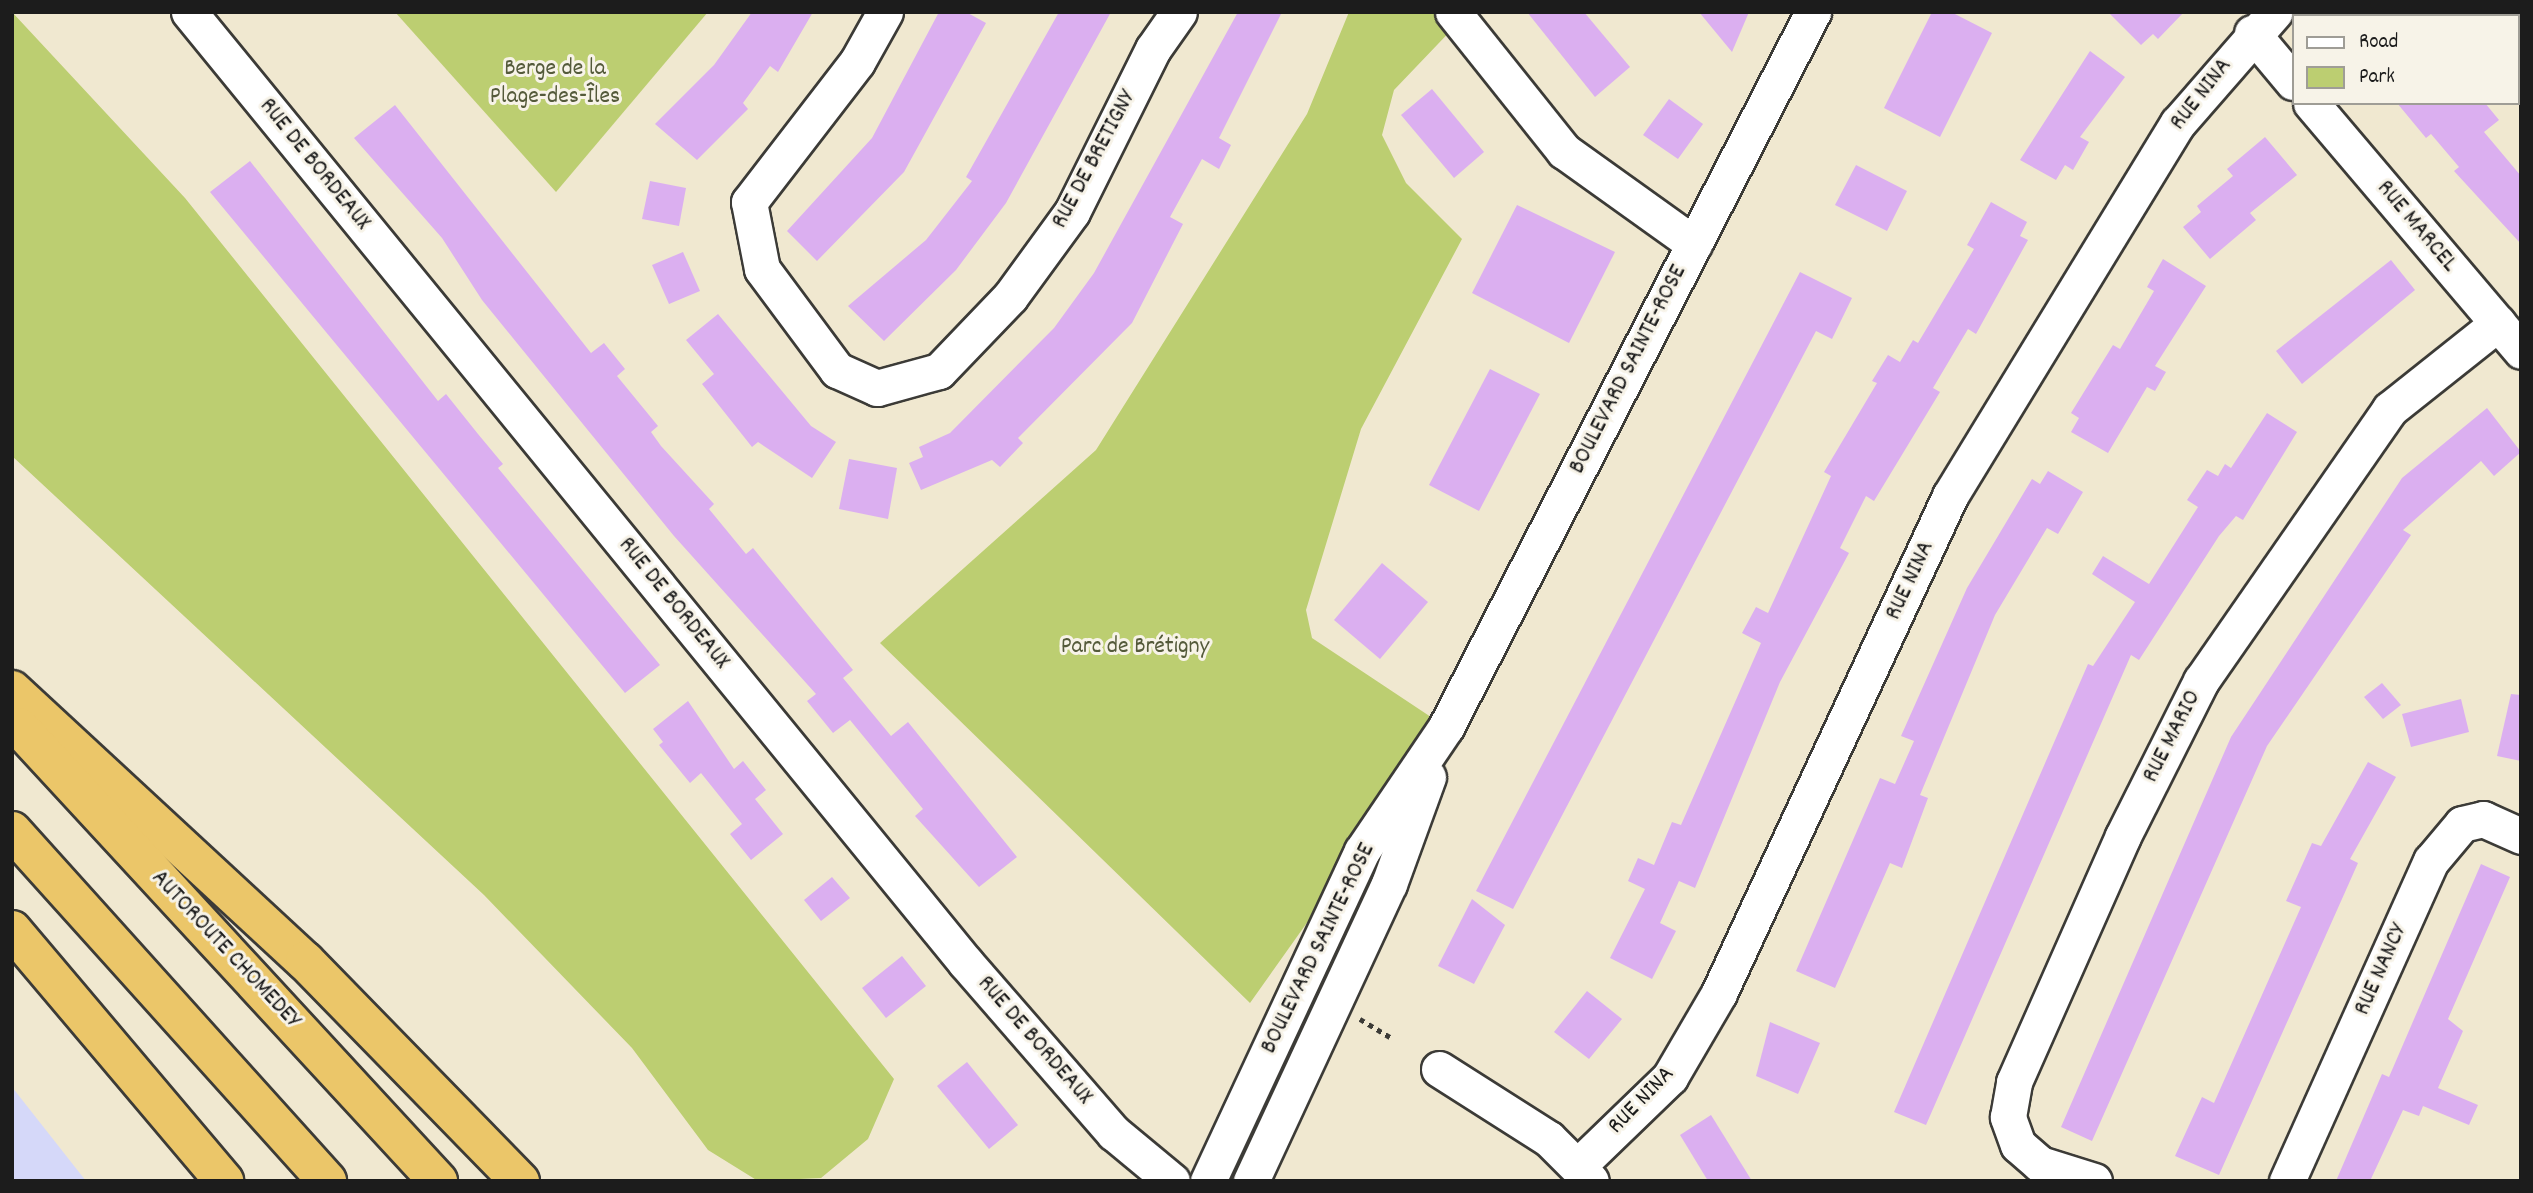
<!DOCTYPE html>
<html>
<head>
<meta charset="utf-8">
<style>
  body { margin:0 }
  #map { position:relative; width:2533px; height:1193px; overflow:hidden; background:#f0e8d0; font-family:Dekko,sans-serif }
  div>[style] { position:absolute }
  .built>* { inset:0; background:#d5d8f9 }
  .green>* { inset:0; background:#bcce71 }
  .building>* { inset:0; background:#dbaff0 }
  .path>* { height:4.5px; margin-top:-2.25px; transform-origin:0; background:repeating-linear-gradient(90deg,#3c3b37 0 5px,transparent 0 10px) }
  .roads { filter:drop-shadow(2px 0 #3c3b37) drop-shadow(-2px 0 #3c3b37) drop-shadow(0 2px #3c3b37) drop-shadow(0 -2px #3c3b37) }
  .minor>* { height:35px; margin:-17.5px; padding:0 17.5px; transform-origin:17.5px; border-radius:17.5px; background:#fff }
  .highway>* { height:38px; margin:-19px; padding:0 19px; transform-origin:19px; border-radius:19px; background:#ebc669 }
  span { translate:-50% -50%; white-space:nowrap; text-align:center; line-height:1.15; -webkit-text-stroke:6px #f7f3e8; paint-order:stroke }
  .park-label { font-size:24px; color:#545a3a }
  .street-label { font-size:24px; color:#1c1c1c }
  .frame { position:absolute; inset:0; border:14px solid #1c1c1c; pointer-events:none }
  .legend { position:absolute; left:2292px; top:14px; width:228px; height:91px; box-sizing:border-box; background:#f7f3e8; border:2px solid #9f9d96; margin:0; padding:9px 12px; list-style:none; font-size:21px; color:#1c1c1c }
  .legend li { display:flex; align-items:center; gap:14px; height:35px }
  .legend b { width:35px; border:2px solid #9f9d96 }
</style>
</head>
<body>
<div id="map">
  <div class="built">
    <i style="clip-path:polygon(12px 1087px,86px 1181px,12px 1181px)"></i>
  </div>
  <div class="green">
    <i style="clip-path:polygon(12px 12px,185px 198px,894px 1079px,868px 1139px,821px 1178px,758px 1181px,708px 1150px,632px 1048px,484px 895px,12px 456px)"></i>
    <i style="clip-path:polygon(395px 12px,708px 12px,556px 192px)"></i>
    <i style="clip-path:polygon(1349px 12px,1453px 12px,1459px 22px,1394px 90px,1382px 135px,1406px 183px,1462px 239px,1361px 429px,1306px 610px,1312px 638px,1446px 727px,1250px 1003px,880px 643px,1096px 450px,1307px 114px)"></i>
  </div>
  <div class="building">
    <i style="clip-path:polygon(752px 12px,813px 12px,778px 72px,770px 66px,743px 103px,748px 109px,697px 160px,655px 124px,714px 65px)"></i>
    <i style="clip-path:polygon(939px 12px,966px 12px,986px 23px,904px 172px,817px 261px,787px 231px,872px 138px)"></i>
    <i style="clip-path:polygon(1059px 12px,1111px 12px,1006px 203px,956px 270px,884px 341px,848px 306px,926px 240px,972px 181px,966px 177px)"></i>
    <i style="clip-path:polygon(1238px 12px,1282px 12px,1219px 138px,1231px 145px,1219px 169px,1202px 159px,1170px 217px,1183px 224px,1132px 323px,1018px 438px,1023px 443px,1000px 467px,992px 460px,921px 490px,909px 463px,923px 457px,919px 447px,950px 433px,1054px 328px,1094px 273px)"></i>
    <i style="clip-path:polygon(1527px 12px,1584px 12px,1630px 67px,1595px 97px)"></i>
    <i style="clip-path:polygon(1699px 12px,1749px 12px,1732px 52px)"></i>
    <i style="clip-path:polygon(1932px 12px,1951px 12px,1992px 33px,1940px 137px,1884px 108px)"></i>
    <i style="clip-path:polygon(2108px 12px,2184px 12px,2158px 39px,2153px 34px,2141px 45px)"></i>
    <i style="clip-path:polygon(2090px 51px,2125px 77px,2080px 137px,2089px 142px,2073px 170px,2065px 165px,2056px 180px,2020px 160px)"></i>
    <i style="clip-path:polygon(1432px 89px,1484px 152px,1454px 178px,1401px 115px)"></i>
    <i style="clip-path:polygon(1669px 99px,1703px 124px,1678px 159px,1643px 135px)"></i>
    <i style="clip-path:polygon(2397px 103px,2485px 103px,2499px 120px,2484px 132px,2521px 176px,2521px 244px,2454px 171px,2459px 167px,2431px 134px,2426px 138px)"></i>
    <i style="clip-path:polygon(395px 105px,591px 353px,604px 343px,625px 369px,617px 376px,658px 426px,651px 432px,661px 446px,714px 504px,709px 509px,746px 554px,753px 548px,853px 670px,843px 678px,891px 736px,908px 722px,1017px 857px,979px 887px,915px 816px,923px 809px,850px 720px,833px 733px,807px 701px,816px 694px,674px 536px,482px 300px,442px 238px,354px 138px)"></i>
    <i style="clip-path:polygon(2265px 137px,2297px 175px,2250px 213px,2256px 220px,2210px 259px,2183px 227px,2201px 212px,2197px 206px,2233px 176px,2227px 169px)"></i>
    <i style="clip-path:polygon(250px 161px,438px 401px,446px 394px,478px 434px,503px 464px,498px 468px,660px 665px,625px 693px,210px 192px)"></i>
    <i style="clip-path:polygon(1856px 165px,1907px 191px,1887px 231px,1835px 205px)"></i>
    <i style="clip-path:polygon(650px 181px,686px 188px,679px 226px,642px 219px)"></i>
    <i style="clip-path:polygon(1991px 202px,2027px 222px,2020px 236px,2028px 240px,1976px 334px,1968px 329px,1933px 388px,1940px 392px,1874px 501px,1866px 496px,1840px 548px,1849px 553px,1780px 682px,1695px 888px,1679px 881px,1660px 923px,1676px 931px,1652px 979px,1610px 958px,1645px 889px,1628px 881px,1638px 858px,1654px 865px,1672px 822px,1681px 825px,1761px 643px,1742px 633px,1756px 607px,1768px 613px,1831px 476px,1824px 472px,1877px 383px,1872px 381px,1888px 355px,1900px 362px,1913px 340px,1918px 343px,1974px 249px,1967px 245px)"></i>
    <i style="clip-path:polygon(1517px 205px,1615px 252px,1569px 343px,1472px 293px)"></i>
    <i style="clip-path:polygon(683px 252px,700px 291px,669px 304px,652px 265px)"></i>
    <i style="clip-path:polygon(2163px 259px,2206px 286px,2155px 366px,2166px 372px,2155px 391px,2147px 387px,2108px 453px,2071px 432px,2079px 418px,2071px 413px,2113px 345px,2120px 349px,2154px 291px,2147px 287px)"></i>
    <i style="clip-path:polygon(2391px 260px,2415px 290px,2302px 384px,2276px 351px)"></i>
    <i style="clip-path:polygon(1800px 272px,1852px 298px,1832px 339px,1816px 331px,1513px 909px,1476px 891px)"></i>
    <i style="clip-path:polygon(718px 314px,811px 426px,836px 442px,812px 478px,758px 442px,752px 447px,702px 384px,714px 374px,686px 340px)"></i>
    <i style="clip-path:polygon(1490px 369px,1540px 394px,1479px 511px,1429px 485px)"></i>
    <i style="clip-path:polygon(2487px 408px,2521px 452px,2494px 476px,2481px 461px,2403px 530px,2411px 535px,2267px 746px,2092px 1141px,2061px 1127px,2231px 737px,2402px 478px)"></i>
    <i style="clip-path:polygon(2267px 413px,2297px 432px,2243px 520px,2236px 516px,2219px 536px,2139px 660px,2131px 655px,1926px 1125px,1894px 1112px,2088px 664px,2093px 666px,2135px 602px,2092px 574px,2103px 556px,2149px 584px,2198px 507px,2187px 500px,2207px 470px,2218px 476px,2225px 464px,2231px 468px)"></i>
    <i style="clip-path:polygon(849px 459px,897px 468px,888px 519px,839px 509px)"></i>
    <i style="clip-path:polygon(2048px 471px,2083px 492px,2058px 534px,2047px 528px,1995px 615px,1920px 795px,1928px 798px,1902px 868px,1890px 863px,1835px 988px,1796px 971px,1880px 778px,1895px 784px,1914px 741px,1901px 736px,1967px 588px,2032px 479px,2040px 484px)"></i>
    <i style="clip-path:polygon(1382px 563px,1428px 602px,1380px 659px,1334px 620px)"></i>
    <i style="clip-path:polygon(2382px 683px,2401px 705px,2383px 719px,2364px 697px)"></i>
    <i style="clip-path:polygon(2511px 694px,2521px 695px,2521px 761px,2497px 756px)"></i>
    <i style="clip-path:polygon(2461px 699px,2469px 732px,2411px 747px,2402px 714px)"></i>
    <i style="clip-path:polygon(688px 701px,734px 769px,743px 761px,766px 790px,755px 799px,783px 834px,751px 860px,730px 834px,742px 824px,701px 773px,690px 783px,659px 745px,663px 742px,653px 729px)"></i>
    <i style="clip-path:polygon(2368px 762px,2396px 777px,2350px 859px,2358px 863px,2219px 1175px,2175px 1156px,2202px 1097px,2214px 1103px,2301px 907px,2286px 901px,2312px 843px,2321px 846px)"></i>
    <i style="clip-path:polygon(2481px 864px,2510px 877px,2448px 1019px,2463px 1031px,2438px 1088px,2478px 1105px,2469px 1125px,2423px 1106px,2419px 1116px,2403px 1110px,2370px 1181px,2336px 1181px,2382px 1074px,2389px 1077px)"></i>
    <i style="clip-path:polygon(832px 877px,850px 898px,821px 921px,804px 900px)"></i>
    <i style="clip-path:polygon(1472px 899px,1505px 925px,1474px 984px,1438px 966px)"></i>
    <i style="clip-path:polygon(902px 956px,926px 986px,886px 1018px,862px 988px)"></i>
    <i style="clip-path:polygon(1587px 991px,1622px 1019px,1589px 1059px,1554px 1032px)"></i>
    <i style="clip-path:polygon(1770px 1022px,1820px 1043px,1798px 1094px,1756px 1076px)"></i>
    <i style="clip-path:polygon(967px 1062px,1018px 1125px,989px 1149px,937px 1086px)"></i>
    <i style="clip-path:polygon(1711px 1115px,1752px 1181px,1708px 1181px,1680px 1135px)"></i>
  </div>
  <div class="path">
    <i style="left:1360px;top:1019px;width:35px;rotate:31deg"></i>
  </div>
  <div class="roads">
    <div class="minor">
      <i style="left:189px;top:12px;width:1228px;rotate:50.75deg"></i>
      <i style="left:966px;top:963px;width:225px;rotate:49deg"></i>
      <i style="left:1114px;top:1133px;width:75px;rotate:39.6deg"></i>
      <i style="left:885px;top:12px;width:57px;rotate:119.2deg"></i>
      <i style="left:857px;top:62px;width:177px;rotate:127.6deg"></i>
      <i style="left:749px;top:202px;width:68px;rotate:79deg"></i>
      <i style="left:762px;top:269px;width:126px;rotate:53.4deg"></i>
      <i style="left:837px;top:370px;width:44px;rotate:24.2deg"></i>
      <i style="left:877px;top:388px;width:64px;rotate:-15.3deg"></i>
      <i style="left:939px;top:371px;width:103px;rotate:-46.2deg"></i>
      <i style="left:1010px;top:297px;width:105px;rotate:-53.9deg"></i>
      <i style="left:1072px;top:212px;width:182px;rotate:-63.6deg"></i>
      <i style="left:1153px;top:49px;width:45px;rotate:-54.9deg"></i>
      <i style="left:1453px;top:12px;width:178px;rotate:51.4deg"></i>
      <i style="left:1564px;top:151px;width:160px;rotate:35.6deg"></i>
      <i style="left:2252px;top:33px;width:64px;rotate:50.1deg"></i>
      <i style="left:2311px;top:103px;width:325px;rotate:49.7deg"></i>
      <i style="left:1439px;top:1069px;width:130px;rotate:32.5deg"></i>
      <i style="left:1549px;top:1139px;width:59px;rotate:45deg"></i>
      <i style="left:1579px;top:1165px;width:127px;rotate:-44deg"></i>
      <i style="left:1670px;top:1077px;width:97px;rotate:-59.7deg"></i>
      <i style="left:1719px;top:993px;width:548px;rotate:-65.07deg"></i>
      <i style="left:1950px;top:496px;width:437px;rotate:-58.6deg"></i>
      <i style="left:2178px;top:123px;width:147px;rotate:-48.9deg"></i>
      <i style="left:1208px;top:1181px;width:364px;rotate:-65deg"></i>
      <i style="left:1362px;top:851px;width:150px;rotate:-55.9deg"></i>
      <i style="left:1446px;top:727px;width:804px;rotate:-62.83deg"></i>
      <i style="left:1251px;top:1181px;width:327px;rotate:-65.1deg"></i>
      <i style="left:1389px;top:884px;width:114px;rotate:-70deg"></i>
      <i style="left:2094px;top:1181px;width:57px;rotate:-162.5deg"></i>
      <i style="left:2040px;top:1164px;width:29px;rotate:-139deg"></i>
      <i style="left:2018px;top:1145px;width:30px;rotate:-110deg"></i>
      <i style="left:2008px;top:1117px;width:36px;rotate:-80deg"></i>
      <i style="left:2014px;top:1082px;width:269px;rotate:-66.1deg"></i>
      <i style="left:2123px;top:836px;width:174px;rotate:-63.3deg"></i>
      <i style="left:2201px;top:681px;width:331px;rotate:-55.2deg"></i>
      <i style="left:2390px;top:409px;width:138px;rotate:-38.5deg"></i>
      <i style="left:2287px;top:1181px;width:351px;rotate:-65.8deg"></i>
      <i style="left:2431px;top:861px;width:48px;rotate:-50deg"></i>
      <i style="left:2462px;top:824px;width:22px;rotate:-13deg"></i>
      <i style="left:2483px;top:819px;width:42px;rotate:24.1deg"></i>
    </div>
    <div class="highway">
      <i style="left:12px;top:690px;width:399px;rotate:42.8deg"></i>
      <i style="left:305px;top:961px;width:308px;rotate:45.7deg"></i>
      <i style="left:19px;top:727px;width:618px;rotate:47.3deg"></i>
      <i style="left:12px;top:831px;width:471px;rotate:48deg"></i>
      <i style="left:12px;top:930px;width:329px;rotate:49.8deg"></i>
    </div>
  </div>
  <div class="park-label">
    <span style="left:555px;top:84px">Berge de la<br>Plage-des-Îles</span>
    <span style="left:1135px;top:648px">Parc de Brétigny</span>
  </div>
  <div class="street-label">
    <span style="left:2202px;top:95px;rotate:-52deg">RUE NINA</span>
    <span style="left:1095px;top:160px;rotate:-62deg">RUE DE BRETIGNY</span>
    <span style="left:314px;top:165px;rotate:51deg">RUE DE BORDEAUX</span>
    <span style="left:2416px;top:227px;rotate:50deg">RUE MARCEL</span>
    <span style="left:1629px;top:370px;rotate:-63deg">BOULEVARD SAINTE-ROSE</span>
    <span style="left:1911px;top:581px;rotate:-65deg">RUE NINA</span>
    <span style="left:673px;top:604px;rotate:51deg">RUE DE BORDEAUX</span>
    <span style="left:2173px;top:737px;rotate:-63deg">RUE MARIO</span>
    <span style="left:1319px;top:949px;rotate:-64deg">BOULEVARD SAINTE-ROSE</span>
    <span style="left:225px;top:950px;rotate:47deg">AUTOROUTE CHOMEDEY</span>
    <span style="left:2382px;top:970px;rotate:-66deg">RUE NANCY</span>
    <span style="left:1034px;top:1041px;rotate:49deg">RUE DE BORDEAUX</span>
    <span style="left:1642px;top:1101px;rotate:-46deg">RUE NINA</span>
  </div>
  <div class="frame"></div>
  <ul class="legend">
  <li><b style="height:9px;background:#fff"></b>Road</li>
  <li><b style="height:19px;background:#bcce71"></b>Park</li>
  </ul>
</div>
</body>
</html>
